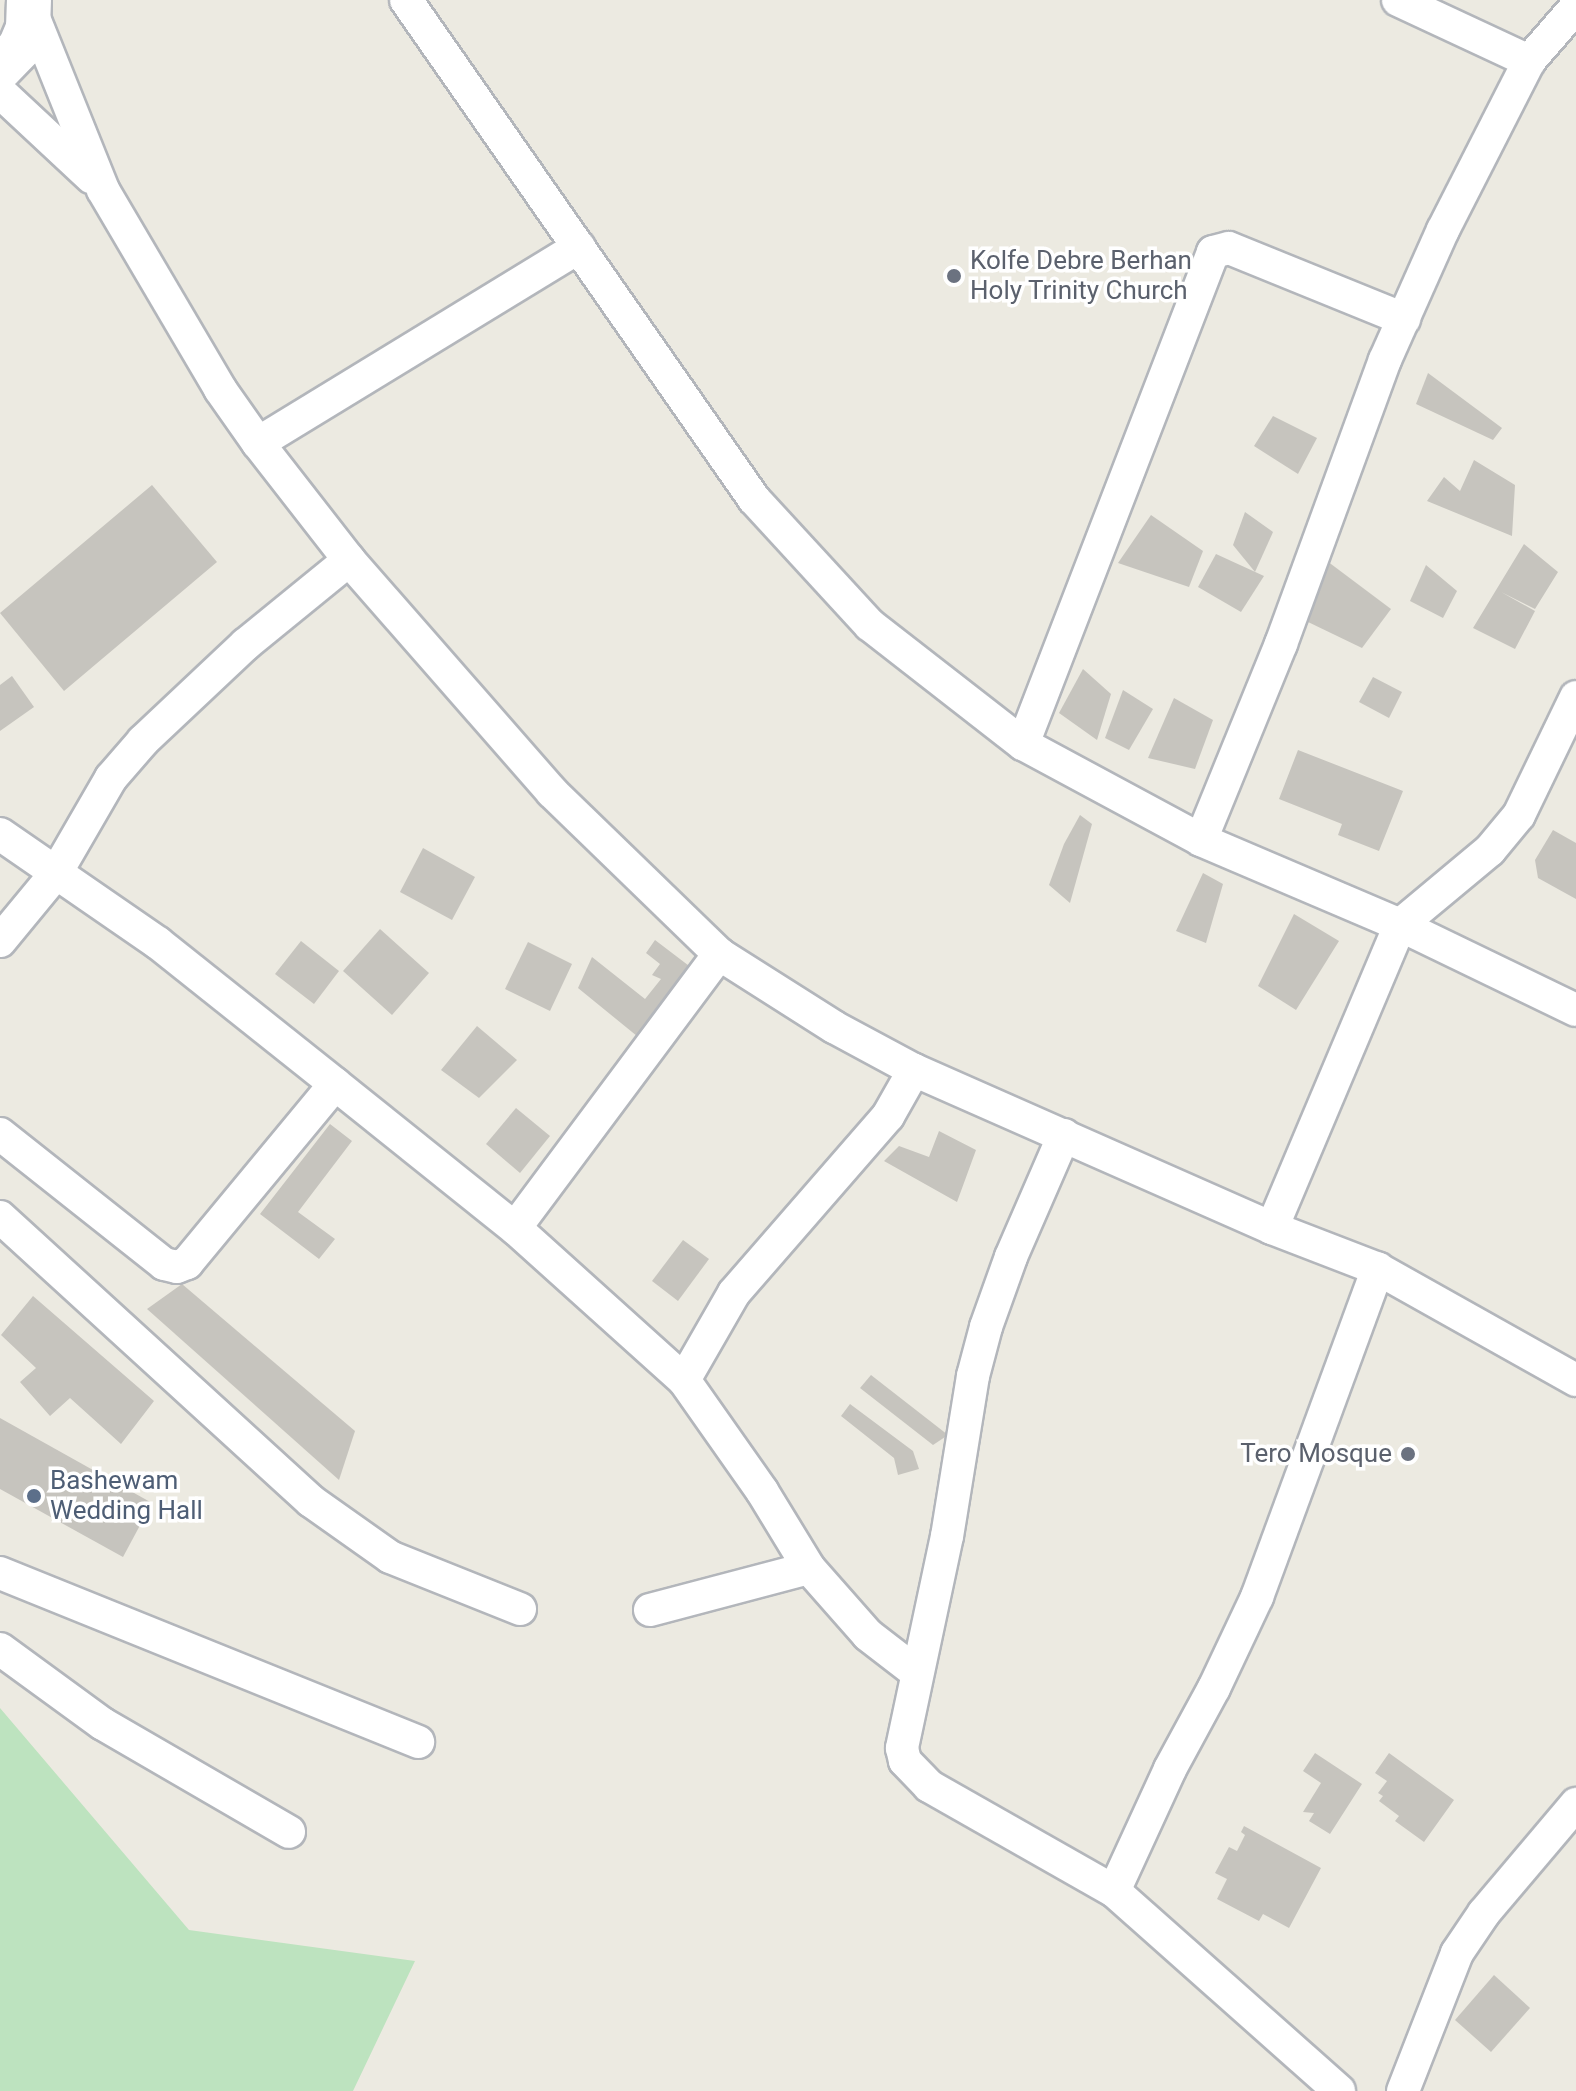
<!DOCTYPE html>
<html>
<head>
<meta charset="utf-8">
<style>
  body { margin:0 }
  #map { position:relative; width:1576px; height:2091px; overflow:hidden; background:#eceae1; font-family:Roboto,sans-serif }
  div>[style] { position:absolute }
  .green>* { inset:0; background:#bde3bf }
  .building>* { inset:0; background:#c6c4be }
  .roads { filter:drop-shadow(2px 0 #b3b6bb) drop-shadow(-2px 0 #b3b6bb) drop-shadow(0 2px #b3b6bb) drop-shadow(0 -2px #b3b6bb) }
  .minor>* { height:32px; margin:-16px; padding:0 16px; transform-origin:16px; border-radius:16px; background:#fff }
  .secondary>* { height:44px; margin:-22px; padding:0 22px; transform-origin:22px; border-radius:22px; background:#fff }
  .dots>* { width:22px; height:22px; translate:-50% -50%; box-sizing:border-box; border:4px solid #fff; border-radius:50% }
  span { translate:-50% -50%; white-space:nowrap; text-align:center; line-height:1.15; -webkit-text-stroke:7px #fff; paint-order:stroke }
  .worship-label { font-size:26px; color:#5b616d }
  .left { translate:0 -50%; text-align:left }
  .right { translate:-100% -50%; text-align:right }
  .service-label { font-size:26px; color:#4e5e75 }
</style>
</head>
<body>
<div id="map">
  <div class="green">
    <i style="clip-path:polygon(0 1708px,189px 1930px,415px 1961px,353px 2091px,0 2091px)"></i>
  </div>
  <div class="building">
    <i style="clip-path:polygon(1428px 373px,1502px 428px,1493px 440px,1416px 404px)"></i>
    <i style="clip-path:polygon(1273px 416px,1317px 438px,1298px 474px,1254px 446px)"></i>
    <i style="clip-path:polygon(1474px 460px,1515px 485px,1512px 536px,1427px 501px,1444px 477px,1460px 491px)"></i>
    <i style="clip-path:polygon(152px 485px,217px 562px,64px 691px,0 613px)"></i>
    <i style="clip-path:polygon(1245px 512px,1273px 532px,1255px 572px,1233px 545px)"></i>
    <i style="clip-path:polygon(1151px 515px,1203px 551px,1189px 587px,1118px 563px)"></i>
    <i style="clip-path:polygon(1524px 544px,1558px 572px,1535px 609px,1501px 592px,1535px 611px,1515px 649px,1473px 628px)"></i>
    <i style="clip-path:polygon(1216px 554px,1264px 576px,1241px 612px,1198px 587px)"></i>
    <i style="clip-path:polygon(1327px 561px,1391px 609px,1362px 648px,1306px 621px)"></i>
    <i style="clip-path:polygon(1426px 565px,1457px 591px,1443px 618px,1410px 601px)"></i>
    <i style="clip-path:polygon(1083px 669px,1111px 694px,1097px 740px,1059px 713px)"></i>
    <i style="clip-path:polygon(12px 676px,34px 707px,0 731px,0 685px)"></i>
    <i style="clip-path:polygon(1373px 677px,1402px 692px,1389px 718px,1359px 702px)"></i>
    <i style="clip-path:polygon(1123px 690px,1153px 709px,1129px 750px,1105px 738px)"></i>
    <i style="clip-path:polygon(1174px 698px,1213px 720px,1195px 769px,1148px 758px)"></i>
    <i style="clip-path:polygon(1298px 750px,1403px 791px,1379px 851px,1338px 835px,1342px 824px,1279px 799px)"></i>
    <i style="clip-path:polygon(1080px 815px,1092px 824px,1070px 903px,1049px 885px,1064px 844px)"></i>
    <i style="clip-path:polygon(1553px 830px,1576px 843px,1576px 899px,1538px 878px,1535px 860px)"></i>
    <i style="clip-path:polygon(423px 848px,475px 877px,452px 920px,400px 892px)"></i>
    <i style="clip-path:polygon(1203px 873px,1223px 884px,1206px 943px,1176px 931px)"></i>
    <i style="clip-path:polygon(1294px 914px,1339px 941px,1296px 1010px,1258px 986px)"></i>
    <i style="clip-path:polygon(380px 929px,429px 973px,392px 1015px,343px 971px)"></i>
    <i style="clip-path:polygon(655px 940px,701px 975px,648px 1045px,578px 988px,592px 957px,645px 999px,661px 979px,652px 975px,660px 964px,646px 953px)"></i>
    <i style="clip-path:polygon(301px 941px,339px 971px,314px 1004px,275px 974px)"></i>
    <i style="clip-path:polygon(528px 942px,572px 964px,550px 1011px,505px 989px)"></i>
    <i style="clip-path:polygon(477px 1026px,517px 1060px,479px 1098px,441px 1070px)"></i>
    <i style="clip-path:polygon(516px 1108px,550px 1136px,520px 1173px,486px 1144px)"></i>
    <i style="clip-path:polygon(330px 1124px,352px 1141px,298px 1212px,335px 1239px,319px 1259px,260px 1214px)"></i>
    <i style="clip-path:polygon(939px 1131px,976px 1150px,957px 1202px,884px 1161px,899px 1146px,929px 1157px)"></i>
    <i style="clip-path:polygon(683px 1240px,709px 1259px,678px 1301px,652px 1281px)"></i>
    <i style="clip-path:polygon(182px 1284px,355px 1431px,339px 1480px,147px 1309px)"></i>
    <i style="clip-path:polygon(33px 1296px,154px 1401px,121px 1444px,70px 1398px,50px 1416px,20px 1382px,36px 1368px,1px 1335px)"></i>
    <i style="clip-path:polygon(871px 1375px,948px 1435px,933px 1445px,860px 1388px)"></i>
    <i style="clip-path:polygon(850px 1404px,913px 1451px,919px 1469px,898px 1475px,894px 1458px,841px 1416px)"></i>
    <i style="clip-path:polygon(0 1418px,152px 1503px,123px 1557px,0 1489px)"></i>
    <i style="clip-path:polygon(1315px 1753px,1362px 1784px,1330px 1834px,1309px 1821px,1314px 1813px,1303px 1812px,1321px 1783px,1303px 1771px)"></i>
    <i style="clip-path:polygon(1389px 1753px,1454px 1800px,1424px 1842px,1395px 1821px,1399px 1816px,1379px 1801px,1383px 1796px,1378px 1793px,1387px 1781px,1375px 1773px)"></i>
    <i style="clip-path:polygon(1244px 1826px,1321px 1868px,1289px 1928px,1263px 1914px,1259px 1921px,1217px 1899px,1227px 1879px,1215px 1873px,1229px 1847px,1237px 1851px,1245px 1835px,1241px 1832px)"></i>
    <i style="clip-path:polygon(1494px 1975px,1530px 2008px,1491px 2052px,1455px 2020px)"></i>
  </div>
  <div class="roads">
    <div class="minor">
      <i style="left:406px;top:0;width:608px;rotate:55.11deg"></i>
      <i style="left:754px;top:499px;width:171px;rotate:47.4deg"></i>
      <i style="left:870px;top:625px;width:194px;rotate:37.9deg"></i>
      <i style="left:1023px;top:744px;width:202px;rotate:28.3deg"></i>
      <i style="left:1201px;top:840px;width:216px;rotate:23.1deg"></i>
      <i style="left:1400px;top:925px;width:195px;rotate:25.8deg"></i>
      <i style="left:1398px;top:0;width:145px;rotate:25deg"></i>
      <i style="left:30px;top:8px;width:196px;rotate:68.1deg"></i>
      <i style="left:103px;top:190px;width:231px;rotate:59.5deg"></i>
      <i style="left:220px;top:389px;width:66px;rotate:54.9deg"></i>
      <i style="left:258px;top:443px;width:148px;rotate:52.1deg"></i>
      <i style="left:349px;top:560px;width:308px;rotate:48.8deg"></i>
      <i style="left:552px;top:792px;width:233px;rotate:44.1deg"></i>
      <i style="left:719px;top:954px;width:136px;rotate:32.4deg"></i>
      <i style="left:834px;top:1027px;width:91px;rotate:28.3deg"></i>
      <i style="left:914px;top:1070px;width:391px;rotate:23.8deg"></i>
      <i style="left:1272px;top:1228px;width:114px;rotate:21.1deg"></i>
      <i style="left:1378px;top:1269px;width:227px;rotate:29.3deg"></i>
      <i style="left:0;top:92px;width:125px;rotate:43deg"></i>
      <i style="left:258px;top:443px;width:376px;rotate:-31.4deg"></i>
      <i style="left:1023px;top:744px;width:527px;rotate:-68.88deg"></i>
      <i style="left:1213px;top:252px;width:16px;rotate:-14deg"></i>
      <i style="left:1229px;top:248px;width:189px;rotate:22.1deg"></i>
      <i style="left:0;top:834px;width:192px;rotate:34.6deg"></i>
      <i style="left:158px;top:943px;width:226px;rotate:38.5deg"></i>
      <i style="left:335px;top:1084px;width:231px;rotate:38.7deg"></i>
      <i style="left:515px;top:1228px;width:227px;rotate:42deg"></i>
      <i style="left:684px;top:1380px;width:136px;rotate:54.9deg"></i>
      <i style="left:762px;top:1491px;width:90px;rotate:58.6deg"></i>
      <i style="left:809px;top:1568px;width:89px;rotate:48.6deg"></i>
      <i style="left:868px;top:1635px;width:61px;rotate:37.6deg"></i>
      <i style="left:1201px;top:840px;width:212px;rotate:-67.8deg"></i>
      <i style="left:1281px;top:644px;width:302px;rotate:-69.9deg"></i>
      <i style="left:1385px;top:360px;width:142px;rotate:-66deg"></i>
      <i style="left:1443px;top:230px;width:190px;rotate:-63deg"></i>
      <i style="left:1529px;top:61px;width:72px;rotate:-49deg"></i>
      <i style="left:0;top:941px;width:88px;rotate:-50.5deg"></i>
      <i style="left:56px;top:873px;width:110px;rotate:-59.9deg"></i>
      <i style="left:111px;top:778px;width:49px;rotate:-49.1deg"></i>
      <i style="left:143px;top:741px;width:141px;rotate:-43.3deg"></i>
      <i style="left:246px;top:644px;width:133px;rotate:-39.2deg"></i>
      <i style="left:0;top:1134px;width:209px;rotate:38.4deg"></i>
      <i style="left:164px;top:1264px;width:13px;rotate:13deg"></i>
      <i style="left:177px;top:1267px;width:11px;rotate:-22deg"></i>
      <i style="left:187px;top:1263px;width:232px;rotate:-50.4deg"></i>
      <i style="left:1064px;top:1135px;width:133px;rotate:113.5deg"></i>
      <i style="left:1011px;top:1257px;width:74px;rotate:109.7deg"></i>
      <i style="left:986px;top:1327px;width:51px;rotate:104.9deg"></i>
      <i style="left:973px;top:1376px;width:162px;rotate:99.2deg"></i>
      <i style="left:947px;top:1536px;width:217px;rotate:102deg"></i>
      <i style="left:902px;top:1748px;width:13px;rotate:77deg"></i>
      <i style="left:905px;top:1761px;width:35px;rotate:46deg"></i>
      <i style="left:929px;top:1786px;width:213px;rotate:29.6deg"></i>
      <i style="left:1114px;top:1891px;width:301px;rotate:41.6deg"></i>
      <i style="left:0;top:1217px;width:421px;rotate:42.4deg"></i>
      <i style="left:311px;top:1501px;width:97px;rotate:35.3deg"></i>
      <i style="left:390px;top:1557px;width:140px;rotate:21.8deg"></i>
      <i style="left:515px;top:1228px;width:342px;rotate:-53.3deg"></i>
      <i style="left:1272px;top:1228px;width:329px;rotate:-67.1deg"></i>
      <i style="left:1400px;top:925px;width:117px;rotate:-39.8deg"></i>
      <i style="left:1490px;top:850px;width:45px;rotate:-50.4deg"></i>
      <i style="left:1519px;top:815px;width:131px;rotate:-64.2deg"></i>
      <i style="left:684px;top:1380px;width:100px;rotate:-60.1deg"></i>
      <i style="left:734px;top:1293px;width:235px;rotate:-49deg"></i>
      <i style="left:888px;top:1116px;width:53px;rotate:-60.5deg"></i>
      <i style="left:0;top:1573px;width:451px;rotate:22deg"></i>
      <i style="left:650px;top:1610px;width:164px;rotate:-14.8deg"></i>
      <i style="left:0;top:1649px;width:127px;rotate:36.1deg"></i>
      <i style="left:103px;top:1724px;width:215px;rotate:30.1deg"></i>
      <i style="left:1114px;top:1891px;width:134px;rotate:-65.3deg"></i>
      <i style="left:1170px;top:1769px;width:92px;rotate:-61.5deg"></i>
      <i style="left:1214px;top:1688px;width:101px;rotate:-64.7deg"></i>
      <i style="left:1257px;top:1597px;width:350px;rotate:-69.8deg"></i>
      <i style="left:1403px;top:2091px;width:148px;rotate:-68.6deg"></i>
      <i style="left:1457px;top:1953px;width:48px;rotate:-56deg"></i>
      <i style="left:1484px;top:1913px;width:143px;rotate:-49.8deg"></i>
    </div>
    <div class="secondary">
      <i style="left:0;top:68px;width:29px;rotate:-46deg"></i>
      <i style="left:20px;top:47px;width:21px;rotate:-67deg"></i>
      <i style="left:28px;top:28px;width:28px;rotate:-88deg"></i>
    </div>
  </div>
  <div class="dots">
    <i style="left:954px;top:276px;background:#6b7280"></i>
    <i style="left:1408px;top:1454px;background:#6b7280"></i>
    <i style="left:34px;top:1496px;background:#5c6f8a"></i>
  </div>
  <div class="worship-label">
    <span class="left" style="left:970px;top:276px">Kolfe Debre Berhan<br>Holy Trinity Church</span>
    <span class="right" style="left:1392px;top:1454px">Tero Mosque</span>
  </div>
  <div class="service-label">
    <span class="left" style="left:50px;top:1496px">Bashewam<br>Wedding Hall</span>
  </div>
</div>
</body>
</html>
